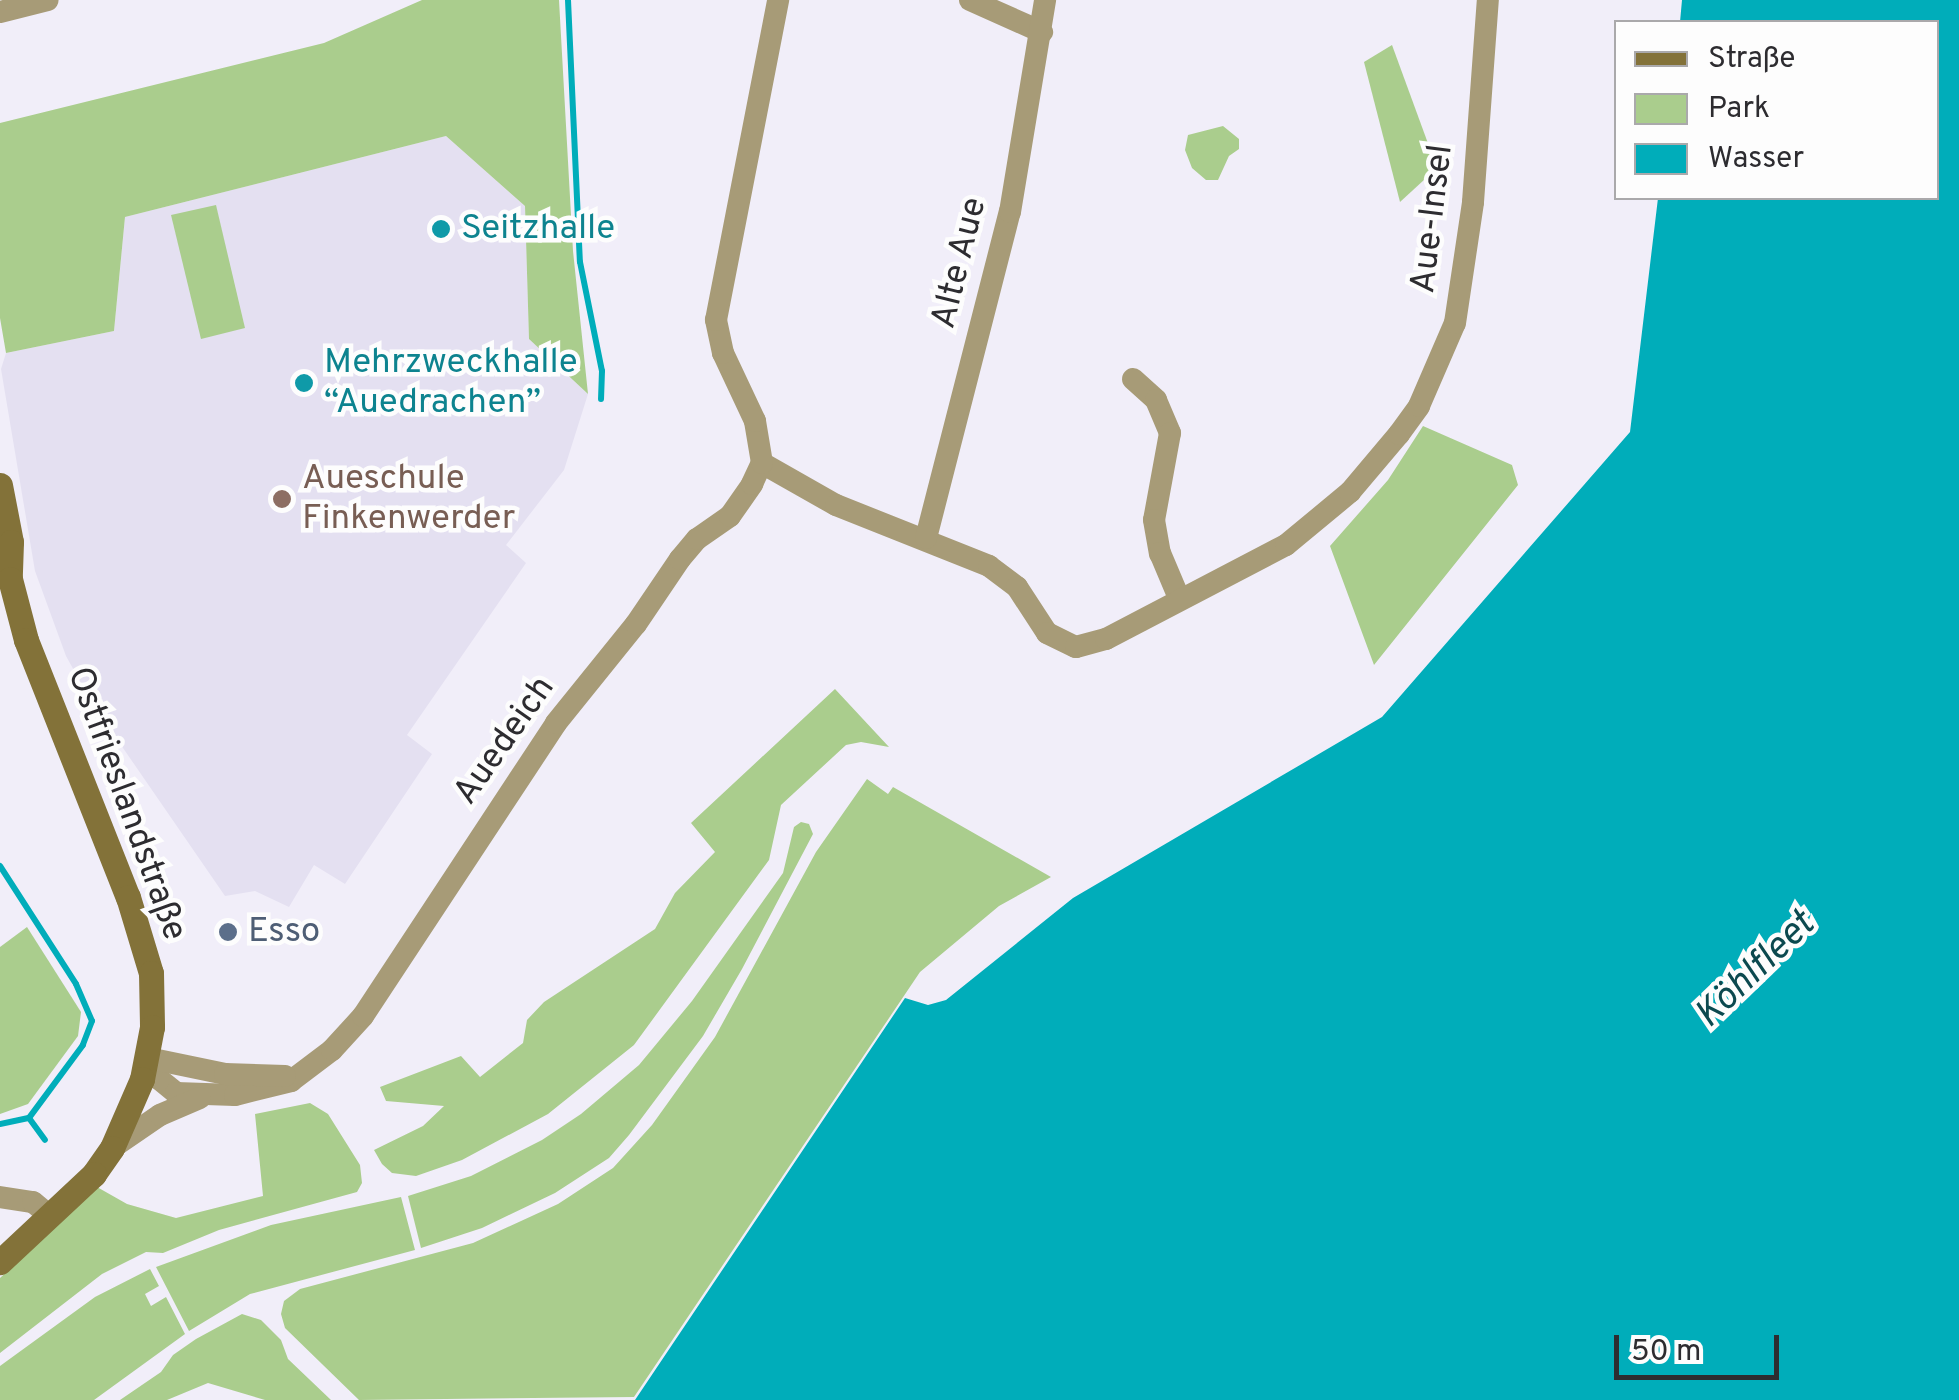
<!DOCTYPE html>
<html>
<head>
<meta charset="utf-8">
<style>
  body { margin:0 }
  #map { position:relative; width:1959px; height:1400px; overflow:hidden; background:#f1eef9; font-family:Overpass,sans-serif }
  div>[style] { position:absolute }
  .built>* { inset:0; background:#e4e0f1 }
  .green>* { inset:0; background:#aacd8d }
  .water>* { inset:0; background:#00adba }
  .stream>* { height:6px; margin:-3px; padding:0 3px; transform-origin:3px; border-radius:3px; background:#00adba }
  .street>* { height:22px; margin:-11px; padding:0 11px; transform-origin:11px; border-radius:11px; background:#a79b77 }
  .secondary>* { height:25px; margin:-12.5px; padding:0 12.5px; transform-origin:12.5px; border-radius:12.5px; background:#837239 }
  .dots>* { width:28px; height:28px; translate:-50% -50%; box-sizing:border-box; border:5px solid #fdfdfd; border-radius:50% }
  span { translate:-50% -50%; white-space:nowrap; text-align:center; line-height:1.15; -webkit-text-stroke:9px #fdfdfd; paint-order:stroke }
  .street-label { font-size:35px; color:#2d2c30 }
  .culture-label { font-size:35px; color:#0d838f }
  .left { translate:0 -50%; text-align:left }
  .education-label { font-size:35px; color:#785e54 }
  .service-label { font-size:35px; color:#4e5e75 }
  .water-label { font-size:38px; color:#0c494f; font-style:italic }
  .legend { position:absolute; left:1614px; top:20px; width:325px; height:180px; box-sizing:border-box; background:#fdfdfd; border:2px solid #aaa9ab; margin:0; padding:12px 18px; list-style:none; font-size:30px; color:#2d2c30 }
  .legend li { display:flex; align-items:center; gap:20px; height:50px }
  .legend b { width:50px; border:2px solid #aaa9ab }
  .scale { position:absolute; left:1614px; top:1335px; width:165px; height:45px; box-sizing:border-box; border:5px solid #2d2c30; border-top:0; padding-left:12px; font-size:30px; line-height:35px; white-space:nowrap; color:#2d2c30; -webkit-text-stroke:8px #fdfdfd; paint-order:stroke }
</style>
</head>
<body>
<div id="map">
  <div class="built">
    <i style="clip-path:polygon(446px 136px,525px 206px,529px 339px,588px 394px,564px 470px,506px 545px,526px 563px,407px 735px,432px 754px,345px 884px,314px 865px,289px 907px,255px 891px,225px 896px,92px 703px,66px 656px,35px 571px,1px 369px,6px 353px,114px 331px,125px 217px)"></i>
  </div>
  <div class="green">
    <i style="clip-path:polygon(422px 0,559px 0,573px 251px,588px 394px,529px 339px,525px 206px,446px 136px,125px 217px,114px 331px,6px 353px,0 318px,0 123px,324px 43px)"></i>
    <i style="clip-path:polygon(1392px 45px,1437px 168px,1400px 202px,1364px 62px)"></i>
    <i style="clip-path:polygon(1223px 126px,1239px 139px,1239px 149px,1229px 156px,1218px 180px,1206px 180px,1192px 168px,1185px 150px,1188px 135px)"></i>
    <i style="clip-path:polygon(216px 205px,245px 328px,201px 339px,171px 215px)"></i>
    <i style="clip-path:polygon(1423px 426px,1512px 465px,1518px 485px,1374px 665px,1330px 546px,1388px 480px)"></i>
    <i style="clip-path:polygon(835px 689px,889px 747px,861px 742px,846px 745px,781px 805px,769px 860px,634px 1045px,548px 1114px,462px 1160px,416px 1176px,392px 1173px,382px 1164px,374px 1150px,423px 1126px,444px 1106px,386px 1101px,380px 1087px,461px 1056px,480px 1077px,523px 1043px,527px 1020px,544px 1002px,655px 929px,675px 893px,715px 852px,691px 823px)"></i>
    <i style="clip-path:polygon(867px 779px,888px 794px,893px 787px,1051px 877px,999px 906px,920px 972px,634px 1397px,359px 1400px,285px 1328px,281px 1314px,284px 1301px,300px 1289px,473px 1243px,558px 1204px,613px 1168px,652px 1125px,715px 1037px,816px 852px)"></i>
    <i style="clip-path:polygon(801px 822px,809px 824px,813px 834px,742px 969px,703px 1036px,629px 1135px,609px 1158px,555px 1193px,482px 1228px,421px 1248px,408px 1196px,471px 1176px,542px 1140px,581px 1114px,639px 1065px,692px 1001px,783px 873px,794px 827px)"></i>
    <i style="clip-path:polygon(27px 927px,81px 1012px,78px 1036px,28px 1104px,0 1114px,0 947px)"></i>
    <i style="clip-path:polygon(310px 1103px,328px 1114px,360px 1165px,362px 1183px,357px 1192px,219px 1230px,163px 1253px,146px 1252px,102px 1274px,0 1353px,0 1278px,97px 1187px,127px 1204px,176px 1218px,263px 1196px,255px 1114px)"></i>
    <i style="clip-path:polygon(401px 1197px,415px 1250px,250px 1294px,189px 1331px,156px 1267px,271px 1225px)"></i>
    <i style="clip-path:polygon(150px 1269px,159px 1286px,145px 1294px,151px 1306px,166px 1297px,185px 1334px,94px 1400px,0 1400px,0 1366px,95px 1297px)"></i>
    <i style="clip-path:polygon(242px 1314px,261px 1320px,281px 1340px,288px 1359px,331px 1400px,265px 1400px,208px 1383px,167px 1400px,120px 1400px,161px 1372px,173px 1355px,196px 1339px)"></i>
  </div>
  <div class="water">
    <i style="clip-path:polygon(1682px 0,1959px 0,1959px 1400px,635px 1400px,905px 998px,928px 1005px,946px 1000px,1073px 898px,1382px 717px,1630px 432px,1658px 198px,1936px 198px,1936px 22px,1680px 22px)"></i>
  </div>
  <div class="stream">
    <i style="left:568px;top:0;width:262px;rotate:87.4deg"></i>
    <i style="left:580px;top:262px;width:111px;rotate:78.6deg"></i>
    <i style="left:602px;top:371px;width:28px;rotate:92deg"></i>
    <i style="left:0;top:866px;width:140px;rotate:57.2deg"></i>
    <i style="left:76px;top:984px;width:40px;rotate:66.6deg"></i>
    <i style="left:92px;top:1021px;width:26px;rotate:111deg"></i>
    <i style="left:83px;top:1045px;width:91px;rotate:126.5deg"></i>
    <i style="left:29px;top:1118px;width:27px;rotate:54deg"></i>
    <i style="left:0;top:1124px;width:29px;rotate:-12deg"></i>
  </div>
  <div class="street">
    <i style="left:970px;top:0;width:79px;rotate:24deg"></i>
    <i style="left:0;top:12px;width:49px;rotate:-14deg"></i>
    <i style="left:1133px;top:379px;width:31px;rotate:42deg"></i>
    <i style="left:1156px;top:400px;width:36px;rotate:67deg"></i>
    <i style="left:1170px;top:433px;width:88px;rotate:100.4deg"></i>
    <i style="left:1154px;top:520px;width:34px;rotate:80deg"></i>
    <i style="left:1160px;top:553px;width:49px;rotate:67.1deg"></i>
    <i style="left:762px;top:463px;width:85px;rotate:29.6deg"></i>
    <i style="left:836px;top:505px;width:165px;rotate:21.7deg"></i>
    <i style="left:989px;top:566px;width:35px;rotate:37deg"></i>
    <i style="left:1017px;top:587px;width:55px;rotate:56.9deg"></i>
    <i style="left:1047px;top:633px;width:32px;rotate:26deg"></i>
    <i style="left:1076px;top:647px;width:31px;rotate:-15deg"></i>
    <i style="left:1106px;top:639px;width:203px;rotate:-27.6deg"></i>
    <i style="left:1286px;top:545px;width:83px;rotate:-39.6deg"></i>
    <i style="left:1350px;top:492px;width:76px;rotate:-49.8deg"></i>
    <i style="left:1399px;top:434px;width:34px;rotate:-54deg"></i>
    <i style="left:1419px;top:406px;width:90px;rotate:-66.6deg"></i>
    <i style="left:1455px;top:323px;width:122px;rotate:-81.5deg"></i>
    <i style="left:1473px;top:202px;width:203px;rotate:-85.8deg"></i>
    <i style="left:926px;top:538px;width:337px;rotate:-75.6deg"></i>
    <i style="left:1010px;top:212px;width:215px;rotate:-80.6deg"></i>
    <i style="left:148px;top:1058px;width:24px;rotate:62deg"></i>
    <i style="left:159px;top:1079px;width:22px;rotate:39deg"></i>
    <i style="left:176px;top:1093px;width:59px;rotate:1.9deg"></i>
    <i style="left:235px;top:1095px;width:58px;rotate:-14deg"></i>
    <i style="left:291px;top:1081px;width:51px;rotate:-37.1deg"></i>
    <i style="left:332px;top:1050px;width:46px;rotate:-47.6deg"></i>
    <i style="left:363px;top:1016px;width:351px;rotate:-56.6deg"></i>
    <i style="left:556px;top:723px;width:127px;rotate:-51.1deg"></i>
    <i style="left:636px;top:624px;width:78px;rotate:-55.9deg"></i>
    <i style="left:680px;top:559px;width:26px;rotate:-50deg"></i>
    <i style="left:697px;top:539px;width:40px;rotate:-34.9deg"></i>
    <i style="left:730px;top:516px;width:39px;rotate:-55deg"></i>
    <i style="left:752px;top:484px;width:23px;rotate:-65deg"></i>
    <i style="left:762px;top:463px;width:43px;rotate:-99.5deg"></i>
    <i style="left:755px;top:421px;width:75px;rotate:-115.2deg"></i>
    <i style="left:723px;top:353px;width:34px;rotate:-102deg"></i>
    <i style="left:716px;top:320px;width:326px;rotate:-79deg"></i>
    <i style="left:148px;top:1058px;width:79px;rotate:11.7deg"></i>
    <i style="left:225px;top:1074px;width:60px;rotate:1.9deg"></i>
    <i style="left:112px;top:1148px;width:58px;rotate:-34.5deg"></i>
    <i style="left:160px;top:1115px;width:43px;rotate:-23deg"></i>
    <i style="left:0;top:1197px;width:33px;rotate:9deg"></i>
    <i style="left:33px;top:1202px;width:23px;rotate:40deg"></i>
  </div>
  <div class="secondary">
    <i style="left:0;top:485px;width:58px;rotate:79.1deg"></i>
    <i style="left:11px;top:542px;width:37px;rotate:92deg"></i>
    <i style="left:10px;top:579px;width:63px;rotate:75.3deg"></i>
    <i style="left:26px;top:640px;width:277px;rotate:68.4deg"></i>
    <i style="left:128px;top:897px;width:79px;rotate:73.2deg"></i>
    <i style="left:151px;top:973px;width:54px;rotate:88.9deg"></i>
    <i style="left:152px;top:1027px;width:53px;rotate:100.9deg"></i>
    <i style="left:142px;top:1079px;width:75px;rotate:113.5deg"></i>
    <i style="left:112px;top:1148px;width:32px;rotate:125deg"></i>
    <i style="left:94px;top:1174px;width:129px;rotate:136.9deg"></i>
  </div>
  <div class="dots">
    <i style="left:441px;top:229px;background:#0f9aa8"></i>
    <i style="left:304px;top:383px;background:#0f9aa8"></i>
    <i style="left:282px;top:499px;background:#8d6e63"></i>
    <i style="left:228px;top:932px;background:#5c6f8a"></i>
  </div>
  <div class="street-label">
    <span style="left:1433px;top:219px;rotate:-83deg">Aue-Insel</span>
    <span style="left:960px;top:263px;rotate:-76deg">Alte Aue</span>
    <span style="left:505px;top:741px;rotate:-55deg">Auedeich</span>
    <span style="left:126px;top:804px;rotate:70deg">Ostfrieslandstraße</span>
  </div>
  <div class="culture-label">
    <span class="left" style="left:461px;top:229px">Seitzhalle</span>
    <span class="left" style="left:324px;top:383px">Mehrzweckhalle<br>“Auedrachen”</span>
  </div>
  <div class="education-label">
    <span class="left" style="left:302px;top:499px">Aueschule<br>Finkenwerder</span>
  </div>
  <div class="service-label">
    <span class="left" style="left:248px;top:932px">Esso</span>
  </div>
  <div class="water-label">
    <span style="left:1756px;top:971px;rotate:-44deg">Köhlfleet</span>
  </div>
  <ul class="legend">
  <li><b style="height:12px;background:#837239"></b>Straße</li>
  <li><b style="height:28px;background:#aacd8d"></b>Park</li>
  <li><b style="height:28px;background:#00adba"></b>Wasser</li>
  </ul>
  <div class="scale">50 m</div>
</div>
</body>
</html>
